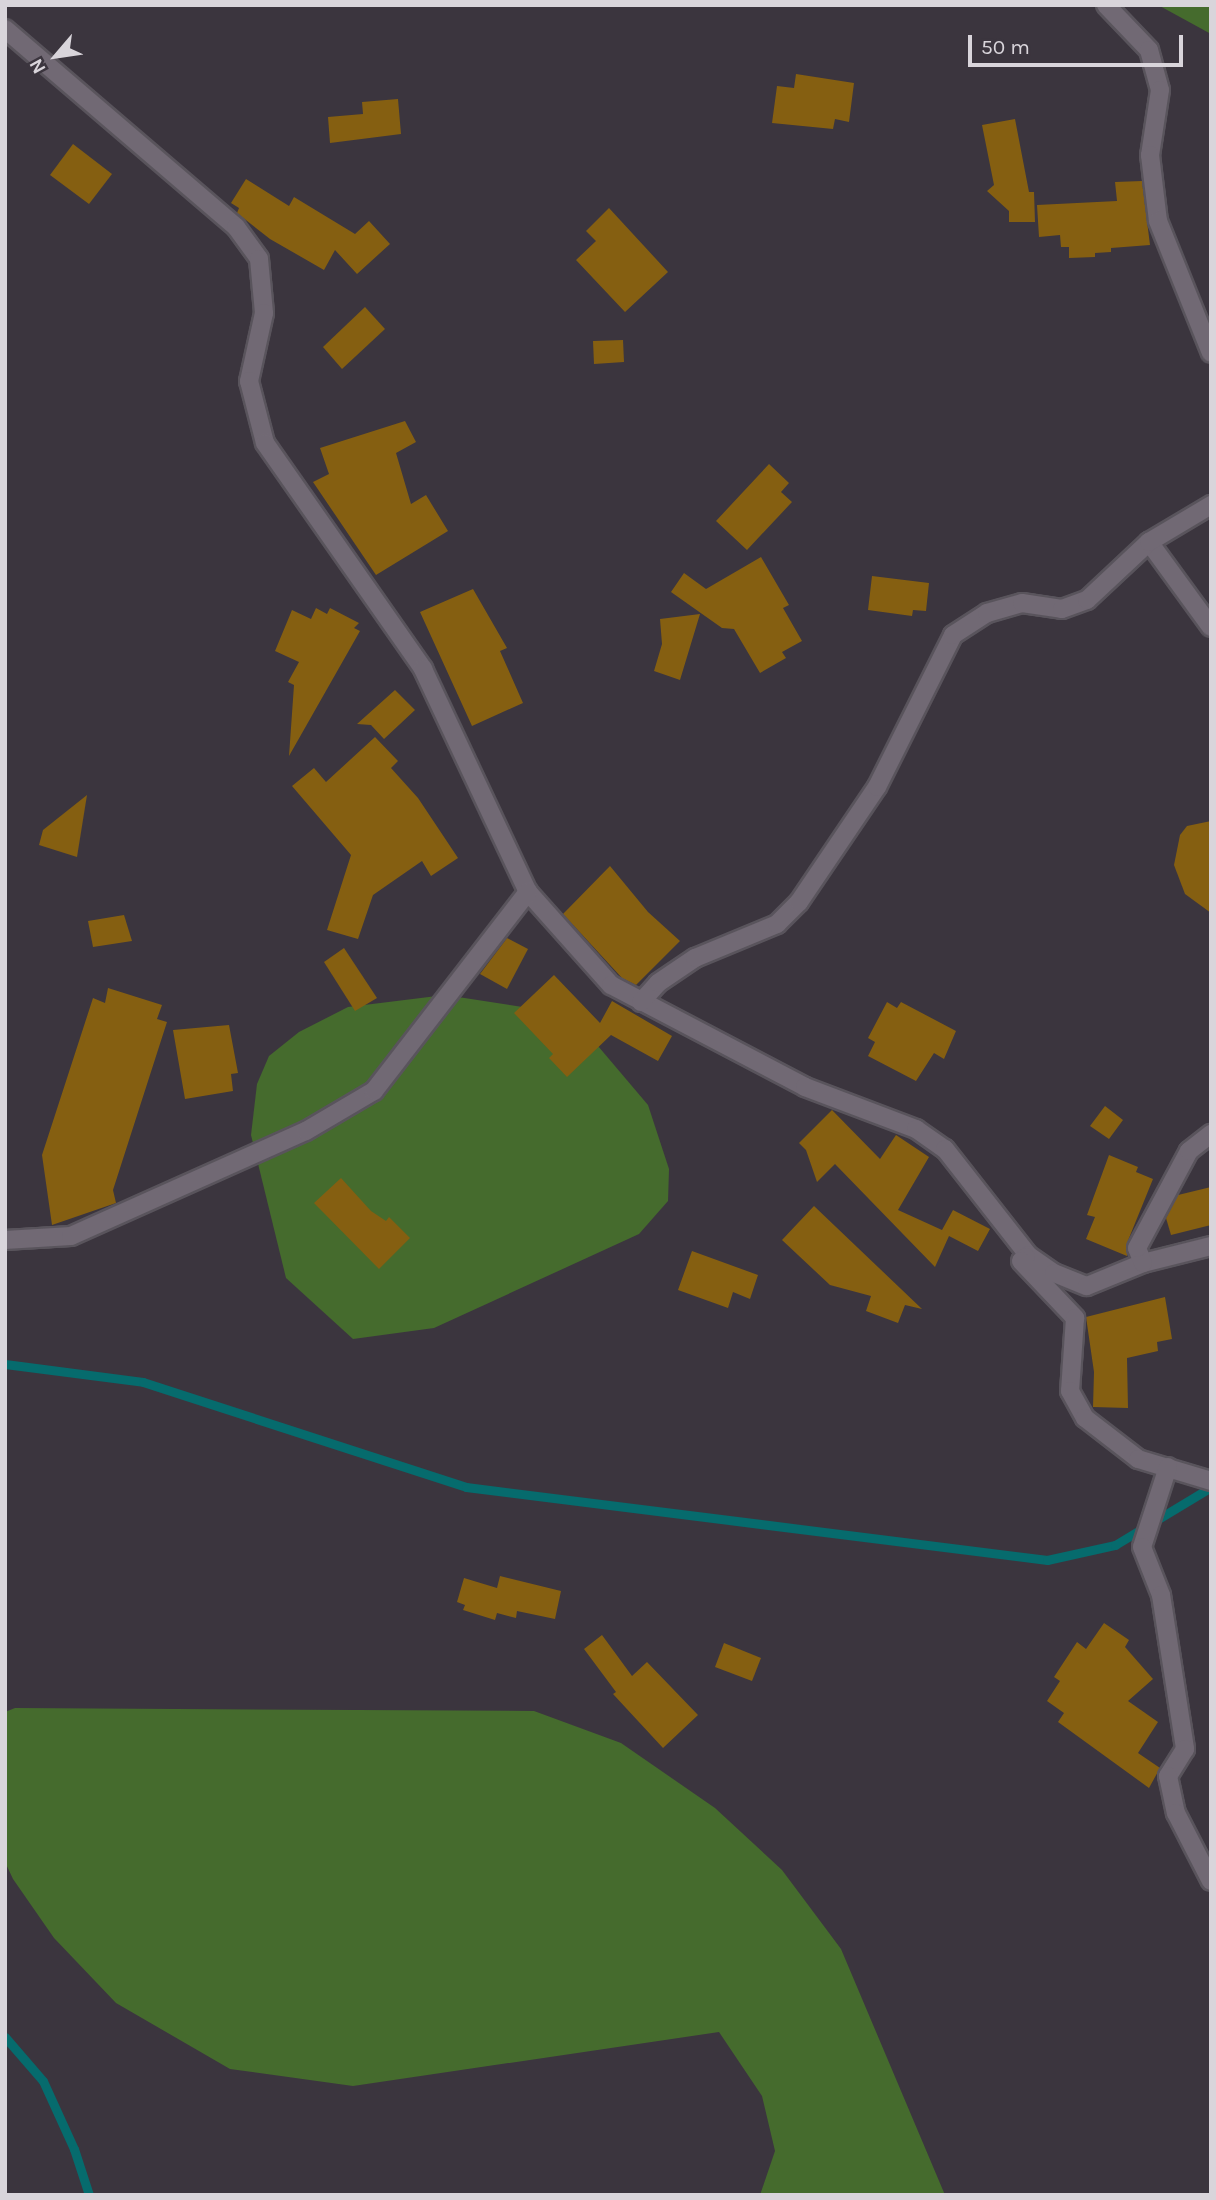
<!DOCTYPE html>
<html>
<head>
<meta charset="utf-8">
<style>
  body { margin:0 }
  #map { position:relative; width:1216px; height:2200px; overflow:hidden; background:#3b353e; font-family:Karla,sans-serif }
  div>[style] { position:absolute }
  .forest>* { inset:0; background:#456b2d }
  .stream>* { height:9px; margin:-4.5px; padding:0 4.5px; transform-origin:4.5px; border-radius:4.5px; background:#066b6d }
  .building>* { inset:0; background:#855f11 }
  .roads { filter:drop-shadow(2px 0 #59545c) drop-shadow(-2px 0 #59545c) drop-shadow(0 2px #59545c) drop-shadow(0 -2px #59545c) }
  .street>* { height:18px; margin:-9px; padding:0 9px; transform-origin:9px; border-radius:9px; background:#716974 }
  span { translate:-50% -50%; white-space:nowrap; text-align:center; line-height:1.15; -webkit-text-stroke:6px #3b353e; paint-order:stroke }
  .frame { position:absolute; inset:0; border:7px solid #d9d5db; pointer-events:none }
  .north { position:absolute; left:21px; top:21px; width:70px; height:70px; -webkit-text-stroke:5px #3b353e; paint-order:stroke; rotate:241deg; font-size:19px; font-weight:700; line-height:28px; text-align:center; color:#d9d5db }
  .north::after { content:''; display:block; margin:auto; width:24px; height:32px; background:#d9d5db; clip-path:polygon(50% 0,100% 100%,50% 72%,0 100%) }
  .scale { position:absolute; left:968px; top:35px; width:215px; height:32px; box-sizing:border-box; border:4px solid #d9d5db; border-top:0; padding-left:9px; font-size:21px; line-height:24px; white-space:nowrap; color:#d9d5db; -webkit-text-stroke:5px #3b353e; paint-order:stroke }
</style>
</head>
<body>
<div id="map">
  <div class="forest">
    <i style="clip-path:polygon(1158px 5px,1211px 5px,1211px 34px)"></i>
    <i style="clip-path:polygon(445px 995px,549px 1011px,598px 1046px,648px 1105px,669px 1169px,668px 1201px,639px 1234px,434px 1328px,353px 1339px,286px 1278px,251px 1135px,257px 1084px,269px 1056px,299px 1032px,348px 1007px)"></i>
    <i style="clip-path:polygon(15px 1708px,534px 1711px,621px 1743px,715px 1808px,782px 1870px,841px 1949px,945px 2195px,760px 2195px,775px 2151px,762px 2096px,719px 2032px,353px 2086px,230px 2069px,116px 2003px,54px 1938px,13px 1879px,5px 1862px,5px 1712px)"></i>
  </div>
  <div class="stream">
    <i style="left:5px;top:1364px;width:139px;rotate:7.4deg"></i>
    <i style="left:143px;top:1382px;width:340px;rotate:18deg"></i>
    <i style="left:466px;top:1487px;width:586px;rotate:7.16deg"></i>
    <i style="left:1047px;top:1560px;width:70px;rotate:-12.4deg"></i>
    <i style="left:1115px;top:1545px;width:112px;rotate:-31.1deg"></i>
    <i style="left:5px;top:2037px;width:58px;rotate:49.2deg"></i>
    <i style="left:43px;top:2081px;width:75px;rotate:65.5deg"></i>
    <i style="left:74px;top:2149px;width:48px;rotate:71.9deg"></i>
  </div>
  <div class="building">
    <i style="clip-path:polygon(796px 74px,854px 83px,849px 122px,835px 119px,833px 129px,772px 123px,777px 86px,794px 88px)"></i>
    <i style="clip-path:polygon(398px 99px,401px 134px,330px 143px,328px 117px,363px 114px,362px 102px)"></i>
    <i style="clip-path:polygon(1015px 119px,1029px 192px,1034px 192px,1035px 222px,1009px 222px,1009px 211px,987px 191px,994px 185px,982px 125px)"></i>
    <i style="clip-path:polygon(73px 144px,112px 174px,89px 204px,50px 175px)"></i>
    <i style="clip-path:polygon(246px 179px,289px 206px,294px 197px,355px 234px,369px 221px,390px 244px,357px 274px,335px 250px,324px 270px,270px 239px,237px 213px,239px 208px,231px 203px)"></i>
    <i style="clip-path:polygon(1142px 181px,1150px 245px,1111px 248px,1111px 252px,1095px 253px,1095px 257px,1069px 258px,1069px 247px,1061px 247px,1060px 235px,1039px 237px,1037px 205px,1117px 201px,1115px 182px)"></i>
    <i style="clip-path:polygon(609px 208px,668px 272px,625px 312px,576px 260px,596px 241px,586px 231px)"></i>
    <i style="clip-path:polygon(365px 307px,385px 329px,342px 369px,323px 347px)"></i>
    <i style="clip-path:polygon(623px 340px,624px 362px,594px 364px,593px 341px)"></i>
    <i style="clip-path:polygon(405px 421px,416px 442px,396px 453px,411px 504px,426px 495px,448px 531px,376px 575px,313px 482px,329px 474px,320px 448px)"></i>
    <i style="clip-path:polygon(769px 464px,789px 483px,781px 492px,792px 502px,747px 550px,716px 521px)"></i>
    <i style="clip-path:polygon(761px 557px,789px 605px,783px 608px,802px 641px,782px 652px,786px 658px,760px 673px,734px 629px,722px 628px,671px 592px,684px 573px,706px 589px)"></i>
    <i style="clip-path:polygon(872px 576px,929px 583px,926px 611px,913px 610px,912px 616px,868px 610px)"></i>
    <i style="clip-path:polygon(473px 589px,507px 648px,500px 651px,523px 703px,472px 726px,420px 612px)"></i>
    <i style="clip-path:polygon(316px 608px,327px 614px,330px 608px,359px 623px,354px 628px,360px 631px,289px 756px,294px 685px,288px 682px,299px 662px,275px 651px,292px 610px,311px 619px)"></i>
    <i style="clip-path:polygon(700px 614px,680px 680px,654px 671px,662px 644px,660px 619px)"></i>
    <i style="clip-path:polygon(395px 690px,415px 710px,384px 739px,371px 725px,357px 724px)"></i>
    <i style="clip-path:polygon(375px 737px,398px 761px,391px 768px,418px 798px,458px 858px,431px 876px,422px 861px,373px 895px,358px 939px,327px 930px,351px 855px,292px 786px,314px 768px,326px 782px)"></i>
    <i style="clip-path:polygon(87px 795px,77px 857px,39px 845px,43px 830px)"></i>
    <i style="clip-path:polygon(1211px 821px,1211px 913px,1185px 894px,1174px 865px,1180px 835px,1187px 826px)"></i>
    <i style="clip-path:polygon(610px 866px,648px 912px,680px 941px,636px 985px,622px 978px,563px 914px)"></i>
    <i style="clip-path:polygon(124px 915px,132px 941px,93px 947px,88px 921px)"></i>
    <i style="clip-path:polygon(507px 938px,528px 949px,507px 989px,480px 974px)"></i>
    <i style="clip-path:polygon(344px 948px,377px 998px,355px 1011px,324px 962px)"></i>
    <i style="clip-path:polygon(554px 975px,600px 1023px,612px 1001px,672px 1036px,658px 1061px,611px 1035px,567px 1077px,549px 1058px,553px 1054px,514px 1013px)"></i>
    <i style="clip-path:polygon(108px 988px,162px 1005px,157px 1019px,167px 1022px,113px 1190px,116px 1203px,52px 1225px,42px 1155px,93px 998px,105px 1003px)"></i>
    <i style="clip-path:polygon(887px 1002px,897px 1008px,901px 1002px,956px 1031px,944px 1059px,934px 1053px,916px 1081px,868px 1056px,875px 1042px,868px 1038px)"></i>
    <i style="clip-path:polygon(229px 1025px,238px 1073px,231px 1074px,233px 1091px,185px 1099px,173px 1030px)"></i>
    <i style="clip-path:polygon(1105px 1106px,1123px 1120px,1109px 1139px,1090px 1126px)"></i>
    <i style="clip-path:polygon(832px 1110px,880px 1159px,896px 1135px,929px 1157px,898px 1210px,942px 1230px,953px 1210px,990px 1229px,978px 1251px,949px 1236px,935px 1267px,835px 1164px,817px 1182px,806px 1150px,799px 1143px)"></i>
    <i style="clip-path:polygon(1109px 1155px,1138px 1167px,1136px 1172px,1153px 1179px,1127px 1243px,1127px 1256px,1086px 1239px,1095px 1217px,1087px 1215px)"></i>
    <i style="clip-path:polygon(341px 1178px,371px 1211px,386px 1221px,389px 1217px,410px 1238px,379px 1269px,314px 1203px)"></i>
    <i style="clip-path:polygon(1211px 1187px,1211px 1225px,1171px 1235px,1166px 1218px,1178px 1195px)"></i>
    <i style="clip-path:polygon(814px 1206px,922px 1309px,905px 1305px,898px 1323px,866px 1311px,871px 1296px,830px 1285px,782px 1240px)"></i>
    <i style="clip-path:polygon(692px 1251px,758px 1275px,750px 1299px,733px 1292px,728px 1308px,678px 1290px)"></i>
    <i style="clip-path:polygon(1165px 1297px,1172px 1339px,1157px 1342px,1158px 1351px,1127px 1358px,1128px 1408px,1093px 1407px,1094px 1372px,1086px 1317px)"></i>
    <i style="clip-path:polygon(500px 1576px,561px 1591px,555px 1619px,517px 1611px,516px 1618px,497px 1613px,495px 1620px,463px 1610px,465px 1605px,457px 1602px,464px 1578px,497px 1588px)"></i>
    <i style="clip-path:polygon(1104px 1623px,1129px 1640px,1125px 1647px,1153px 1679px,1128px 1701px,1158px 1722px,1138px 1753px,1160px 1768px,1149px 1788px,1058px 1722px,1064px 1713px,1047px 1701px,1060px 1681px,1054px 1677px,1077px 1642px,1086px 1649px)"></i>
    <i style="clip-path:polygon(602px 1635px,632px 1676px,647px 1662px,698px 1715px,663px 1748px,613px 1694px,616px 1692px,584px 1649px)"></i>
    <i style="clip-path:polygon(724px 1643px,761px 1658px,752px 1681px,715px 1667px)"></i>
  </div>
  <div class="roads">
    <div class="street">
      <i style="left:1106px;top:5px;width:62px;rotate:46.3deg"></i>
      <i style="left:1149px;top:50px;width:41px;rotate:74.6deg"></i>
      <i style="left:1160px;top:90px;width:66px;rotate:98.7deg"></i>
      <i style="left:1150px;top:155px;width:66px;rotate:83.1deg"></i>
      <i style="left:1158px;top:221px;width:142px;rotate:68.1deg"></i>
      <i style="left:5px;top:29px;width:304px;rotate:40.6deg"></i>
      <i style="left:236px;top:227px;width:39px;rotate:54deg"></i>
      <i style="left:259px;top:259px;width:54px;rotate:84.7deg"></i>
      <i style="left:264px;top:313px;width:70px;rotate:102.4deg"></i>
      <i style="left:249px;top:381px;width:64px;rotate:75.5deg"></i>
      <i style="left:265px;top:443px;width:276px;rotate:55deg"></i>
      <i style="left:423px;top:669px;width:246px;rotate:64.8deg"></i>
      <i style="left:528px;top:892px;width:125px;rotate:48.3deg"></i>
      <i style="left:611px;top:985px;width:219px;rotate:27.7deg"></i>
      <i style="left:805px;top:1087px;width:119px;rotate:20.7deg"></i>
      <i style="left:916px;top:1129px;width:35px;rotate:35deg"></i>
      <i style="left:945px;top:1149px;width:135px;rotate:51.9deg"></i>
      <i style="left:1028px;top:1255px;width:32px;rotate:35deg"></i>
      <i style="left:1054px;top:1273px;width:35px;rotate:22deg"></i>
      <i style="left:1087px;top:1286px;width:61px;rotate:-22.3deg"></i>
      <i style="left:1143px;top:1263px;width:70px;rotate:-14deg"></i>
      <i style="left:1149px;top:542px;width:105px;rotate:53.9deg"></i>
      <i style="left:641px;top:1002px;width:25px;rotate:-48deg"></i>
      <i style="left:658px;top:983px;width:45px;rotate:-34deg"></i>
      <i style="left:695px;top:958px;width:89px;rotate:-22.5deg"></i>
      <i style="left:777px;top:924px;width:31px;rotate:-45deg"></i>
      <i style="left:799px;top:902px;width:139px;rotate:-55.9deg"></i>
      <i style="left:877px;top:787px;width:170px;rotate:-63.4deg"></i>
      <i style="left:953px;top:635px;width:40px;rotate:-32.9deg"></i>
      <i style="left:987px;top:613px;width:36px;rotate:-16deg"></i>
      <i style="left:1022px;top:603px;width:40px;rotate:8.5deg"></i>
      <i style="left:1062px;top:609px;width:27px;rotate:-20deg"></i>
      <i style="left:1087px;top:600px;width:85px;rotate:-43.1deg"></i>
      <i style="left:1149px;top:542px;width:72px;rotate:-30.8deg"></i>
      <i style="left:5px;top:1240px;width:66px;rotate:-3.5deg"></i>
      <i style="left:71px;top:1236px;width:257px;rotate:-24.1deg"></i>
      <i style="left:306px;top:1131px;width:79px;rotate:-30.5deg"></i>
      <i style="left:374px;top:1091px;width:252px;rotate:-52.3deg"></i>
      <i style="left:1026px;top:1257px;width:6px;rotate:141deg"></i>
      <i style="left:1021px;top:1261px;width:79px;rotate:46.5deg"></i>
      <i style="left:1075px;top:1318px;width:73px;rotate:93.9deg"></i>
      <i style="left:1070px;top:1391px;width:31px;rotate:61deg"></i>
      <i style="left:1085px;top:1418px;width:67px;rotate:37.7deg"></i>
      <i style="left:1138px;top:1459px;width:76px;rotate:16.8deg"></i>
      <i style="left:1143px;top:1263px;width:16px;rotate:-112deg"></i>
      <i style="left:1137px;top:1248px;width:110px;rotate:-61.8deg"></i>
      <i style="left:1189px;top:1151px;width:28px;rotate:-38deg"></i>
      <i style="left:1168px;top:1467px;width:84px;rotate:108deg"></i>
      <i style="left:1142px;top:1547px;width:52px;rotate:68.4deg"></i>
      <i style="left:1161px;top:1595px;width:156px;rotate:81.1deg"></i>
      <i style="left:1185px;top:1749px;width:32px;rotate:122deg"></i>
      <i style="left:1168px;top:1776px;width:38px;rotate:78deg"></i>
      <i style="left:1176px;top:1813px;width:76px;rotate:62.8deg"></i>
    </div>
  </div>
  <div class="frame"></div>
  <div class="north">N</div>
  <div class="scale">50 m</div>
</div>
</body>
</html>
